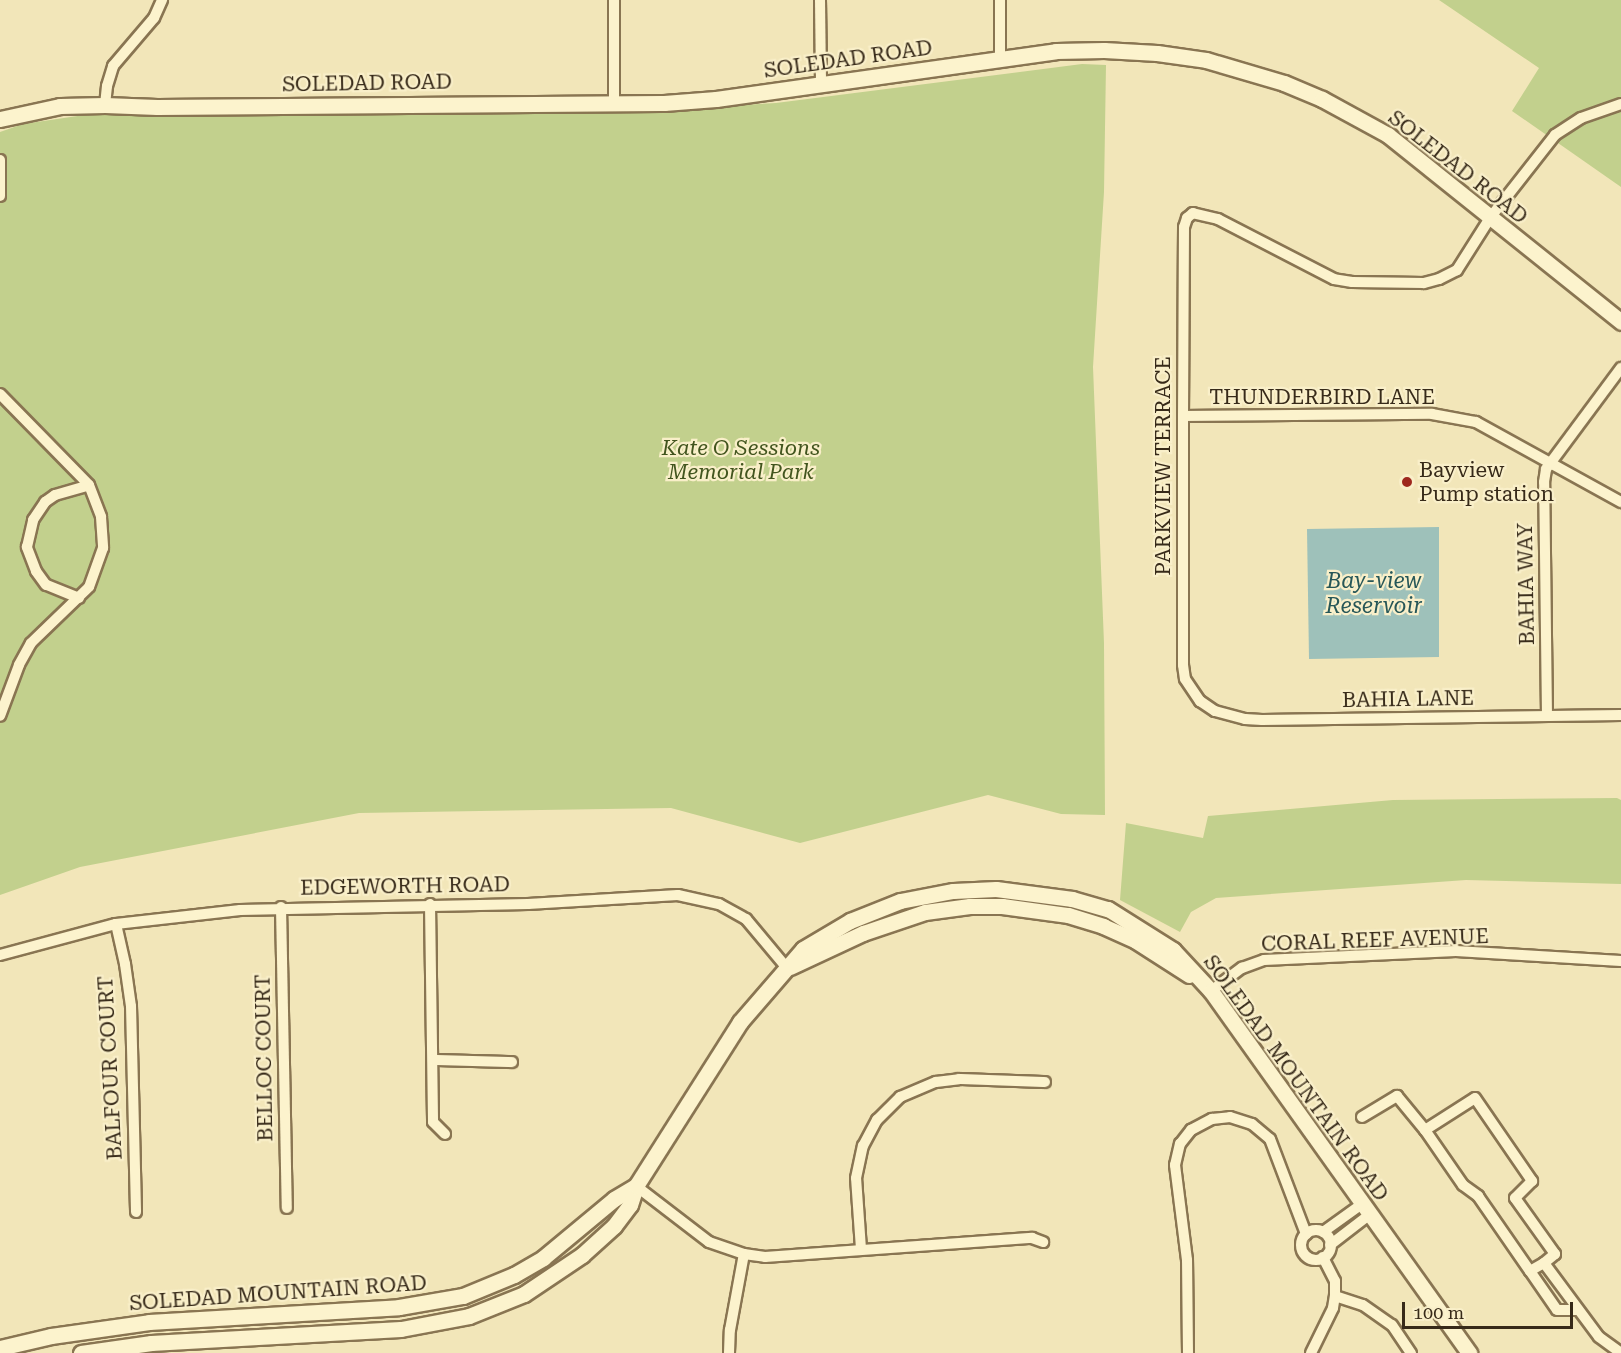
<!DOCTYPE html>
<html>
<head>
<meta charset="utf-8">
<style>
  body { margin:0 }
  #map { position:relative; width:1621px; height:1353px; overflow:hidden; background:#f2e6b9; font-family:"Roboto Serif",serif }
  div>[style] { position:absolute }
  .green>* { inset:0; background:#c2d08d }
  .water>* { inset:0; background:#9ec1ba }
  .roads { filter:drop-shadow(2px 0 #897552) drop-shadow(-2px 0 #897552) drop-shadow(0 2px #897552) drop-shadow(0 -2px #897552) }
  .street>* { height:10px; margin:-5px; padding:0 5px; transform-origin:5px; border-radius:5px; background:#fcf3cd }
  .street>.ring { margin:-5px; padding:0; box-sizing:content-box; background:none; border:10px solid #fcf3cd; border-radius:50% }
  .secondary>* { height:15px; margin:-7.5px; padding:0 7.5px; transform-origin:7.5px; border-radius:7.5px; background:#fcf3cd }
  .dots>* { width:16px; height:16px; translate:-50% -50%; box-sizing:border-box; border:3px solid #f9efc9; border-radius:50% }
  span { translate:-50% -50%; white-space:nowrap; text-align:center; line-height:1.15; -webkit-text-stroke:4.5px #f9efc9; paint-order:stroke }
  .street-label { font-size:21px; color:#372a19 }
  .park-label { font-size:21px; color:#42551e; font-style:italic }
  .poi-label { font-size:21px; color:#372a19 }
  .left { translate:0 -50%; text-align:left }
  .water-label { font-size:22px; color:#275758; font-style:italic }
  .scale { position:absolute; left:1402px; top:1302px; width:171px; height:27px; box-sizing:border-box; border:3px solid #372a19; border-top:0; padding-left:8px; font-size:18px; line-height:21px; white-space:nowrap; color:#372a19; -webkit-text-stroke:4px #f9efc9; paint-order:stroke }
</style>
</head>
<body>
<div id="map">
  <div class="green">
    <i style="clip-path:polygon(1439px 0,1621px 0,1621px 187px,1512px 111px,1539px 68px)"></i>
    <i style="clip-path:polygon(1082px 64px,1106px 65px,1104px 192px,1093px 367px,1104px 643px,1105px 815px,1061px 814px,988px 795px,800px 843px,671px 808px,359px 813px,80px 867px,0 895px,0 132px,23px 124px,98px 113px,620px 112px,776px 103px)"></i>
    <i style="clip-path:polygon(1617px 798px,1621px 800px,1621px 884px,1466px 880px,1216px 898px,1191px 912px,1180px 932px,1120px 900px,1126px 823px,1203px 838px,1208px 816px,1393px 800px)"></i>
  </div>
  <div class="water">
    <i style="clip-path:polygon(1439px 527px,1439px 657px,1309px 659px,1307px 529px)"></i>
  </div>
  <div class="roads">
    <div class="street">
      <i style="left:614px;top:0;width:102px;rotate:90deg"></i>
      <i style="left:820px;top:0;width:84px;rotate:89.3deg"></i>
      <i style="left:1000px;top:59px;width:59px;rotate:-90deg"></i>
      <i style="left:1621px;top:104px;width:42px;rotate:160.7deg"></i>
      <i style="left:1581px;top:118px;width:31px;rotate:147deg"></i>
      <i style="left:1555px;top:135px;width:105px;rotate:128.1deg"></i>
      <i style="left:1490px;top:218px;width:62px;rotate:122.4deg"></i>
      <i style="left:1457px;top:270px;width:20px;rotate:153deg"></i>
      <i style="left:1439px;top:279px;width:16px;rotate:165deg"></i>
      <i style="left:1424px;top:283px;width:72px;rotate:-179.2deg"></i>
      <i style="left:1352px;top:282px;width:18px;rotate:-171deg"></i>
      <i style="left:1334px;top:279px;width:131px;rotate:-152.7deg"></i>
      <i style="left:1218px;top:219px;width:26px;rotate:-167deg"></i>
      <i style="left:1193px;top:213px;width:8px;rotate:140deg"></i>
      <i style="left:1187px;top:218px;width:9px;rotate:108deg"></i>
      <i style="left:1184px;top:227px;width:189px;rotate:90.3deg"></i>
      <i style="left:1183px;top:416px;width:249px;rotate:90deg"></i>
      <i style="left:1183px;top:665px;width:14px;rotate:82deg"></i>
      <i style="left:1185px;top:679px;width:27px;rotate:56deg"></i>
      <i style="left:1200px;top:701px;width:18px;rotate:34deg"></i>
      <i style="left:1215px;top:711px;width:31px;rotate:15deg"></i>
      <i style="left:1245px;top:719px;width:17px;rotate:3deg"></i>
      <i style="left:1262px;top:720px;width:359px;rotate:-0.8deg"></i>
      <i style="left:105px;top:105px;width:19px;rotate:-84deg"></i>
      <i style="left:107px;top:86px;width:21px;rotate:-73deg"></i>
      <i style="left:113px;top:66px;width:63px;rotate:-49.5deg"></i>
      <i style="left:154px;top:18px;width:20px;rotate:-66deg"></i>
      <i style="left:0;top:160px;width:36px;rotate:90deg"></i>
      <i style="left:0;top:394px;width:127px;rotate:45.6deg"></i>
      <i style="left:89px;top:485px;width:34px;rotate:69deg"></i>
      <i style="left:101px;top:517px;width:31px;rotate:86deg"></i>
      <i style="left:103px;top:548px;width:41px;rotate:109.7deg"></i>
      <i style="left:89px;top:587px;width:81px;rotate:136deg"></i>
      <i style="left:31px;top:643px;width:25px;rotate:119deg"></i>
      <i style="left:19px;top:665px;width:54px;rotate:110.4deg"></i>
      <i style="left:1183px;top:416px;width:249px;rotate:-0.5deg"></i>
      <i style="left:1432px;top:414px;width:45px;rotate:10.3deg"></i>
      <i style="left:1476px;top:422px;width:166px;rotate:28.9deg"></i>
      <i style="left:79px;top:598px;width:35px;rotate:-158deg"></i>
      <i style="left:46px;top:585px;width:17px;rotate:-126deg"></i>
      <i style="left:36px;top:571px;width:26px;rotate:-111deg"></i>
      <i style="left:27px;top:547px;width:28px;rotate:-77deg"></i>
      <i style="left:33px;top:520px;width:22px;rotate:-56deg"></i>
      <i style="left:45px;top:502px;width:12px;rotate:-35deg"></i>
      <i style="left:55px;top:495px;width:35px;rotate:-16deg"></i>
      <i style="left:1547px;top:716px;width:234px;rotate:-90.7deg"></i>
      <i style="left:1544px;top:482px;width:13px;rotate:-81deg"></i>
      <i style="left:1546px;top:469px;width:126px;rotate:-53.4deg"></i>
      <i style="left:430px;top:904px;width:218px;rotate:89.2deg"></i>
      <i style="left:433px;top:1122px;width:17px;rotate:45deg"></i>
      <i style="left:281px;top:907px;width:301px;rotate:88.9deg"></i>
      <i style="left:116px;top:924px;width:41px;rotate:77.3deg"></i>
      <i style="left:125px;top:964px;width:42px;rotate:81.9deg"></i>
      <i style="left:131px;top:1006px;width:206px;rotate:88.6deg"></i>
      <i style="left:0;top:955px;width:120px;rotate:-15deg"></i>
      <i style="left:116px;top:924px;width:125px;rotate:-6.4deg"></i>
      <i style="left:240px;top:910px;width:288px;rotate:-1.2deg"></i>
      <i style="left:528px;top:904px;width:150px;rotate:-3.4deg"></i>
      <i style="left:678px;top:895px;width:42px;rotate:12.4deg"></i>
      <i style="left:719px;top:904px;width:31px;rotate:29deg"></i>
      <i style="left:746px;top:919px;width:64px;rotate:50.1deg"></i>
      <i style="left:1211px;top:991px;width:39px;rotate:-37deg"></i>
      <i style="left:1242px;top:968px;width:23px;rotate:-20deg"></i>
      <i style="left:1264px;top:960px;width:192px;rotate:-2.7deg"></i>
      <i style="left:1456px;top:951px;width:165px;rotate:3.5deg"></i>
      <i style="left:433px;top:1060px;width:79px;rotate:1.5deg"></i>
      <i style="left:1362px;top:1117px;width:41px;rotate:-31deg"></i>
      <i style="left:1397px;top:1096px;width:44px;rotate:50.5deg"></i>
      <i style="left:1425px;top:1130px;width:67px;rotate:55.4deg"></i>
      <i style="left:1463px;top:1185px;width:19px;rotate:36deg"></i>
      <i style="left:1478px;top:1196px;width:91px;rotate:55.3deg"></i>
      <i style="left:1530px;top:1271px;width:16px;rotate:-30deg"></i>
      <i style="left:1544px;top:1263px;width:92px;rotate:53.4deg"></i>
      <i style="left:1599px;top:1337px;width:27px;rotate:36deg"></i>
      <i style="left:1425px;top:1130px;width:59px;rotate:-32.6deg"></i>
      <i style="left:1475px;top:1098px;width:101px;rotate:55.5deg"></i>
      <i style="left:1532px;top:1181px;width:24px;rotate:135deg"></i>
      <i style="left:1515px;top:1198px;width:69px;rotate:54.5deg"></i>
      <i style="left:1555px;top:1254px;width:14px;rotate:141deg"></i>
      <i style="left:636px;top:1186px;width:92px;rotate:37.5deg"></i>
      <i style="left:709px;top:1242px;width:37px;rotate:19deg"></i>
      <i style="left:744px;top:1254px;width:21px;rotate:8deg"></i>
      <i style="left:765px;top:1257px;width:268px;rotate:-4.1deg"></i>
      <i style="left:1032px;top:1238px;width:12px;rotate:20deg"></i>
      <i class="ring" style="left:1301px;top:1230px;width:20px;height:20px"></i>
      <i style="left:1323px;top:1232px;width:48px;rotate:-35.7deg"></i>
      <i style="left:1330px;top:1245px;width:49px;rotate:-37.6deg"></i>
      <i style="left:861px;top:1249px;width:71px;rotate:-94deg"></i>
      <i style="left:856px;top:1178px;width:33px;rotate:-78deg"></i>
      <i style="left:863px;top:1146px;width:30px;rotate:-62deg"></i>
      <i style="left:877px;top:1120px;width:33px;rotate:-45deg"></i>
      <i style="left:900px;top:1097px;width:39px;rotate:-23deg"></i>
      <i style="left:936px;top:1082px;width:23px;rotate:-7deg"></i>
      <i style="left:959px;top:1079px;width:86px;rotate:2deg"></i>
      <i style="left:1530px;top:1271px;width:47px;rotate:55.3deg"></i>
      <i style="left:1557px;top:1310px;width:19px"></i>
      <i style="left:1335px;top:1296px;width:29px;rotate:18deg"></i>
      <i style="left:1363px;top:1305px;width:35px;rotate:35deg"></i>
      <i style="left:1392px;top:1325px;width:34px;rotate:56deg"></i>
      <i style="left:729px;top:1353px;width:23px;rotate:-88deg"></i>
      <i style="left:730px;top:1330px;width:77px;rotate:-79.6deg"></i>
      <i style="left:1188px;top:1353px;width:93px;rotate:-90.6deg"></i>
      <i style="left:1187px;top:1260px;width:96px;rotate:-97.2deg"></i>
      <i style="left:1175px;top:1165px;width:22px;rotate:-77deg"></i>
      <i style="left:1180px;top:1144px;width:18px;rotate:-52deg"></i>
      <i style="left:1191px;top:1130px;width:24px;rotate:-28deg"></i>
      <i style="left:1212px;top:1119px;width:18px;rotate:-6deg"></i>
      <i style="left:1230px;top:1117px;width:23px;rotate:18deg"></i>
      <i style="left:1252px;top:1124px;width:23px;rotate:40deg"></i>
      <i style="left:1270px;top:1139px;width:102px;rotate:69.2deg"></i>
      <i style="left:1311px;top:1353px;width:50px;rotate:-63.9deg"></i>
      <i style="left:1333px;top:1308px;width:12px;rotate:-81deg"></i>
      <i style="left:1335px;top:1296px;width:15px;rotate:-90deg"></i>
      <i style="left:1335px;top:1281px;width:27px;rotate:-117deg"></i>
    </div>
    <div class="secondary">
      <i style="left:0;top:119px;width:61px;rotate:-12.2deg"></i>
      <i style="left:60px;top:106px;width:45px;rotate:-1.3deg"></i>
      <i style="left:105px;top:105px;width:52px;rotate:2.2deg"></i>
      <i style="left:157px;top:107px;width:507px;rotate:-0.45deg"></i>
      <i style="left:664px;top:103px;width:52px;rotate:-4.4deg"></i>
      <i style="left:716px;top:99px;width:343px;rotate:-8deg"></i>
      <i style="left:1056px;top:51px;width:48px;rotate:-1.2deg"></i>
      <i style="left:1104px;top:50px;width:53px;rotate:3.2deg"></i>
      <i style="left:1157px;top:53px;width:49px;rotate:8.1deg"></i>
      <i style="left:1206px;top:60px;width:81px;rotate:16.4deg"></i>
      <i style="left:1284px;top:83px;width:41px;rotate:22.8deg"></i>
      <i style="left:1322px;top:99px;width:75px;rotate:28.6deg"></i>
      <i style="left:1388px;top:135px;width:299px;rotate:38.7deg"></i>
      <i style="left:790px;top:967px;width:81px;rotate:-25deg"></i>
      <i style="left:863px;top:933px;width:65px;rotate:-18.7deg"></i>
      <i style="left:925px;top:912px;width:45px;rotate:-7.6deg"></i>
      <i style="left:970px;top:906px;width:32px"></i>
      <i style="left:1002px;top:906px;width:67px;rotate:7.8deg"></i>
      <i style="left:1068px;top:915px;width:37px;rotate:17deg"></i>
      <i style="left:1103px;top:926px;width:36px;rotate:24deg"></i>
      <i style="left:1136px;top:941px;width:63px;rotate:32.7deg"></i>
      <i style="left:0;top:1348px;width:52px;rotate:-13.2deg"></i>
      <i style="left:51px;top:1336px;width:99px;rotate:-8.1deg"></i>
      <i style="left:149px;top:1322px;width:250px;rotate:-3.4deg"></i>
      <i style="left:399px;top:1307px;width:65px;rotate:-9.8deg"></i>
      <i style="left:463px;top:1296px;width:55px;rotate:-22.4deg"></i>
      <i style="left:514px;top:1275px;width:34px;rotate:-30deg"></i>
      <i style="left:543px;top:1258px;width:92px;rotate:-39.7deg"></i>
      <i style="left:614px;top:1199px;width:26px;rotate:-31deg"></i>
      <i style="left:81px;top:1353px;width:71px;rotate:-8.1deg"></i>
      <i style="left:151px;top:1343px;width:250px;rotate:-3.2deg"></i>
      <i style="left:401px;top:1329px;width:69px;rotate:-10.8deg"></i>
      <i style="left:469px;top:1316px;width:59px;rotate:-21.8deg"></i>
      <i style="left:524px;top:1294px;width:70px;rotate:-33.9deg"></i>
      <i style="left:582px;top:1255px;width:43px;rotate:-42.2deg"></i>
      <i style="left:614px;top:1226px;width:26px;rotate:-53deg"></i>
      <i style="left:630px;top:1205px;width:20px;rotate:-72deg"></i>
      <i style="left:636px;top:1186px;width:194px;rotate:-57.6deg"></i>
      <i style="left:740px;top:1022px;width:96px;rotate:-49.2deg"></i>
      <i style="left:803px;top:949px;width:55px;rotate:-30.8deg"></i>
      <i style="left:850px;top:921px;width:54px;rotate:-21.8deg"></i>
      <i style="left:900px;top:901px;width:54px;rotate:-10.7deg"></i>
      <i style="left:953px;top:891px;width:43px;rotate:-2.7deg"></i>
      <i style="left:996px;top:889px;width:77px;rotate:7.5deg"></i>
      <i style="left:1072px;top:899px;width:37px;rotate:16deg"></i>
      <i style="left:1108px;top:909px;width:77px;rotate:32.2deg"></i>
      <i style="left:1173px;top:950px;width:56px;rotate:47.2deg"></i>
      <i style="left:1211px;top:991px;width:445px;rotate:54.5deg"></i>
    </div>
  </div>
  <div class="dots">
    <i style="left:1407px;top:482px;background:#9e281d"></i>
  </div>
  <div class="street-label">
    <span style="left:848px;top:59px;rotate:-8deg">SOLEDAD ROAD</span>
    <span style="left:367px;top:83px;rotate:-1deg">SOLEDAD ROAD</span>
    <span style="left:1458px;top:167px;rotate:38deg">SOLEDAD ROAD</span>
    <span style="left:1322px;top:397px">THUNDERBIRD LANE</span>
    <span style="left:1163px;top:466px;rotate:-90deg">PARKVIEW TERRACE</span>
    <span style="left:1526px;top:584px;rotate:-91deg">BAHIA WAY</span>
    <span style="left:1408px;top:699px;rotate:-1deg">BAHIA LANE</span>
    <span style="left:405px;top:886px;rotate:-1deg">EDGEWORTH ROAD</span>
    <span style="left:1375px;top:940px;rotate:-2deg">CORAL REEF AVENUE</span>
    <span style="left:264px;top:1058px;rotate:-91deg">BELLOC COURT</span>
    <span style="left:110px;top:1068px;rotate:-93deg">BALFOUR COURT</span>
    <span style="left:1296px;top:1078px;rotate:54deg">SOLEDAD MOUNTAIN ROAD</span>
    <span style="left:278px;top:1293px;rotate:-4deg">SOLEDAD MOUNTAIN ROAD</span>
  </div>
  <div class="park-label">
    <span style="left:741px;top:460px">Kate O Sessions<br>Memorial Park</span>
  </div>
  <div class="poi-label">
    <span class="left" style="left:1419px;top:482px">Bayview<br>Pump station</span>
  </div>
  <div class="water-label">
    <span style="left:1374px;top:593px">Bay-view<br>Reservoir</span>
  </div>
  <div class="scale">100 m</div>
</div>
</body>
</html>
